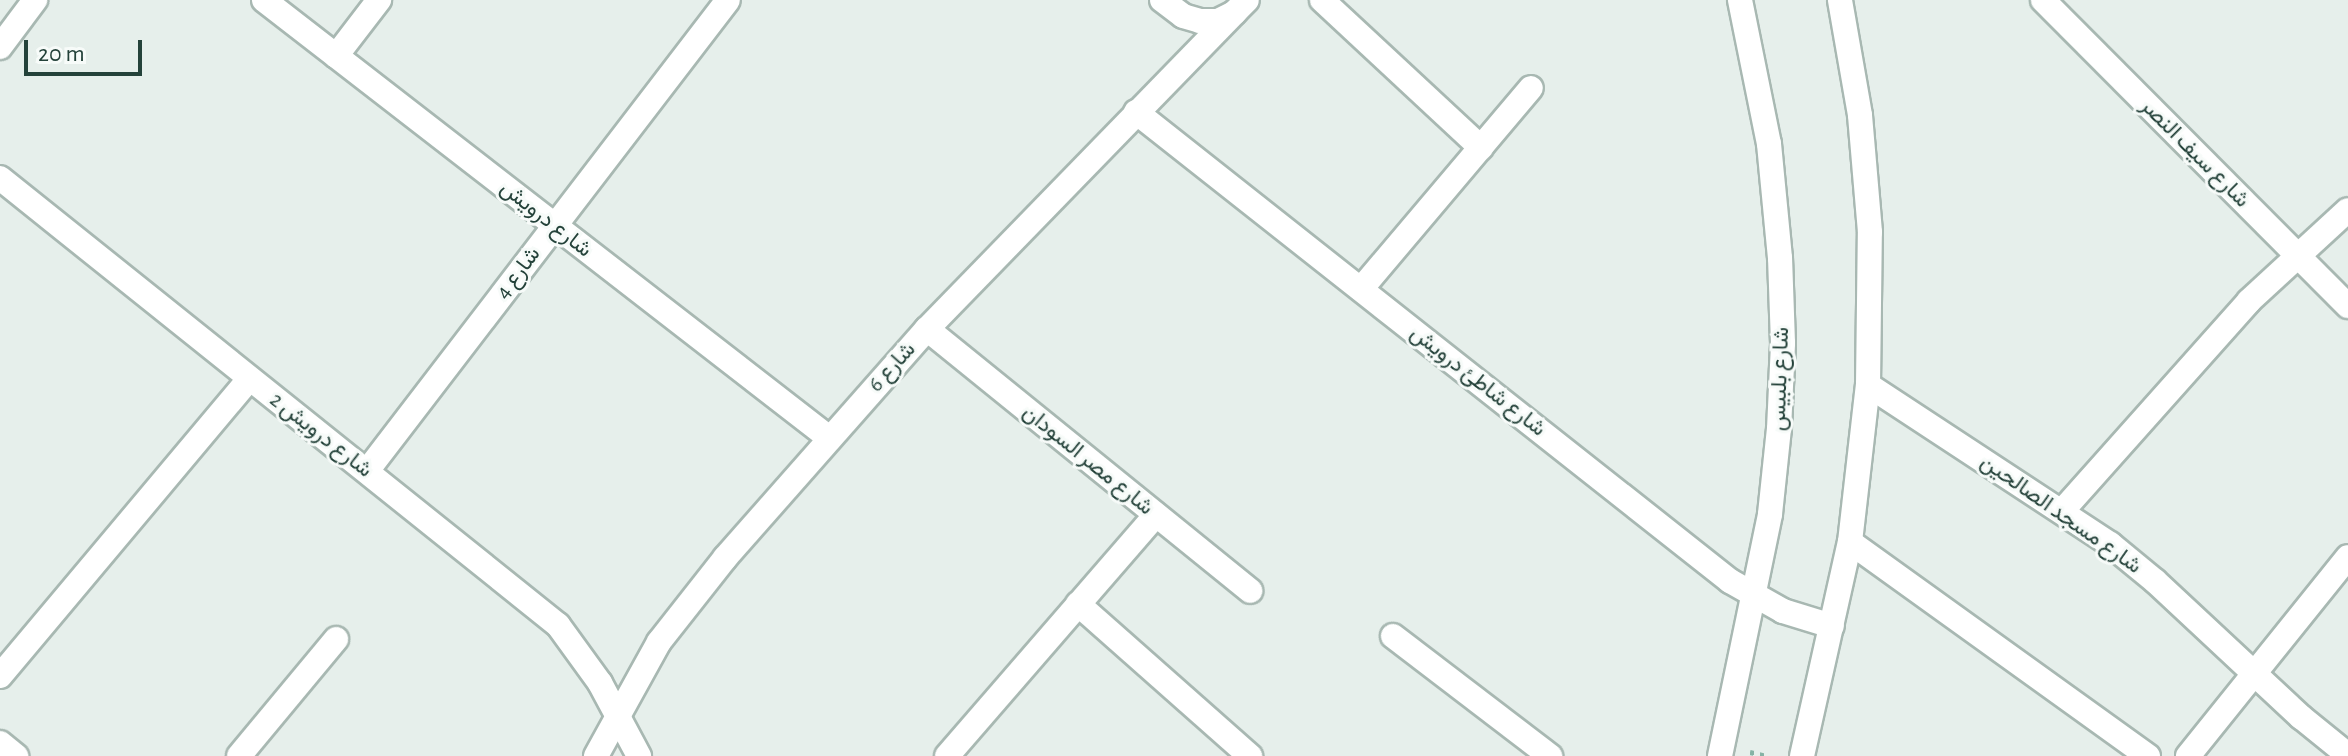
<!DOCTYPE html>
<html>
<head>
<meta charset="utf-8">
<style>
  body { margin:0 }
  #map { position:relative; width:2348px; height:756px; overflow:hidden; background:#e6efeb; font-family:"Alegreya Sans",Vazirmatn,sans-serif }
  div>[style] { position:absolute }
  .path>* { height:5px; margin-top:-2.5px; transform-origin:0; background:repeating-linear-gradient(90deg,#86b3a5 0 4px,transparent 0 10px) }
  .roads { filter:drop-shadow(2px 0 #a8b8b2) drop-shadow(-2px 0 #a8b8b2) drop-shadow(0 2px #a8b8b2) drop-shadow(0 -2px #a8b8b2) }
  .minor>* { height:24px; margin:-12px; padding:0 12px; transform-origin:12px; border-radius:12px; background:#fff }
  span { translate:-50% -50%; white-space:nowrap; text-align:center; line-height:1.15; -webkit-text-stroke:6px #f7fbf9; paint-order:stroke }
  .street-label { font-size:22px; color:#24423a }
  .scale { position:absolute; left:24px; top:40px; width:118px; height:36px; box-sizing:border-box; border:4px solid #24423a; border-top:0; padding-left:10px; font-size:24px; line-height:28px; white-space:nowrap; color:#24423a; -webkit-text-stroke:6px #f7fbf9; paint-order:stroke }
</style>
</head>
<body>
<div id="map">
  <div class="path">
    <i style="left:1750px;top:752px;width:17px;rotate:13deg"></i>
  </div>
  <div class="roads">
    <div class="minor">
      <i style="left:264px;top:0;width:713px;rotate:37.77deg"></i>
      <i style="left:1162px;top:0;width:26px;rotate:37deg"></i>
      <i style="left:1183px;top:16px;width:18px;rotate:16deg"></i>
      <i style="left:1200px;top:21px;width:18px"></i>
      <i style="left:1218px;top:21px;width:18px;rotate:-27deg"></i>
      <i style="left:1234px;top:13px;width:18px;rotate:-45deg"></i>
      <i style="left:1322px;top:0;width:217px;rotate:42.9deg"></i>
      <i style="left:2043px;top:0;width:432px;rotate:45.1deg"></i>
      <i style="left:0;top:47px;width:59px;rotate:-53.3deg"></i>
      <i style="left:336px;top:56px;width:71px;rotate:-52.5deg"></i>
      <i style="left:1136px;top:112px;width:757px;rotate:38.29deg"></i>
      <i style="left:1730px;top:581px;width:61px;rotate:29.5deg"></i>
      <i style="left:1783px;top:611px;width:51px;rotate:17deg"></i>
      <i style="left:0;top:178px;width:715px;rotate:38.7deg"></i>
      <i style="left:558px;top:625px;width:72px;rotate:54.1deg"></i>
      <i style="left:600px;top:683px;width:83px;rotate:61.9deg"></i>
      <i style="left:1361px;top:289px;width:263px;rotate:-49.8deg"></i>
      <i style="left:927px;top:329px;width:416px;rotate:39deg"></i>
      <i style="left:1868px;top:385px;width:290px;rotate:33.3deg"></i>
      <i style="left:2110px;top:544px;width:58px;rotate:39.4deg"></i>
      <i style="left:2155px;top:581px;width:200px;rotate:43deg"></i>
      <i style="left:2301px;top:717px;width:60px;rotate:39deg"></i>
      <i style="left:367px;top:471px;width:593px;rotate:-52.53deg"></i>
      <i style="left:2063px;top:510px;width:280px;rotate:-48.3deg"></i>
      <i style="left:2249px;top:301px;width:134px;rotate:-42.6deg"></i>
      <i style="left:1850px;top:542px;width:367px;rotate:35.7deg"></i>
      <i style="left:1078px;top:604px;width:230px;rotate:41.5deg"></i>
      <i style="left:1393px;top:636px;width:198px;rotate:37.4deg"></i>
      <i style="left:0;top:676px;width:388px;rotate:-50deg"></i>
      <i style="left:0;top:743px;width:21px;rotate:39deg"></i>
      <i style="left:239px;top:756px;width:152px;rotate:-50.3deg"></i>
      <i style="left:596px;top:756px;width:130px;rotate:-61.1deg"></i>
      <i style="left:659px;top:642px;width:107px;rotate:-51.8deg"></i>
      <i style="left:725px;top:558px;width:305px;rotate:-48.6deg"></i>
      <i style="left:927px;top:329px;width:441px;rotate:-45.8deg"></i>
      <i style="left:947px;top:756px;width:319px;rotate:-49.1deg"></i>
      <i style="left:1720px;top:756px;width:247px;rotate:-78.3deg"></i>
      <i style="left:1770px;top:514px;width:85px;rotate:-84deg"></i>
      <i style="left:1779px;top:429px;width:86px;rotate:-87.3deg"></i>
      <i style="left:1783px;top:343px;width:85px;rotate:-92deg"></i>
      <i style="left:1780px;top:258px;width:115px;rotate:-95.5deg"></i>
      <i style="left:1769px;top:144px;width:147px;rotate:-101.4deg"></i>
      <i style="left:1802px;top:756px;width:219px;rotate:-77.4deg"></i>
      <i style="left:1850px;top:542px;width:158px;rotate:-83.5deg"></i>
      <i style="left:1868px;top:385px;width:153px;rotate:-89.3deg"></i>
      <i style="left:1870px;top:232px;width:117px;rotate:-94.9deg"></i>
      <i style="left:1860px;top:115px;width:117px;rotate:-99.9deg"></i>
      <i style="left:2188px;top:756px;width:255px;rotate:-51.2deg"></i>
    </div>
  </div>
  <div class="street-label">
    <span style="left:2195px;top:153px;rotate:45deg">شارع سيف النصر</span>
    <span style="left:546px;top:219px;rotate:38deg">شارع درويش</span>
    <span style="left:518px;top:273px;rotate:-53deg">شارع 4</span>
    <span style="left:892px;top:367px;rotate:-48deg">شارع 6</span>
    <span style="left:1780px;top:379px;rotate:-88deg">شارع بلبيس</span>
    <span style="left:1478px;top:381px;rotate:38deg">شارع شاطئ درويش</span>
    <span style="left:321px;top:435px;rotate:38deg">شارع درويش 2</span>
    <span style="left:1088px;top:460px;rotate:39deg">شارع مصر السودان</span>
    <span style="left:2061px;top:514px;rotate:35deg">شارع مسجد الصالحين</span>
  </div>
  <div class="scale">20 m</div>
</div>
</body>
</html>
